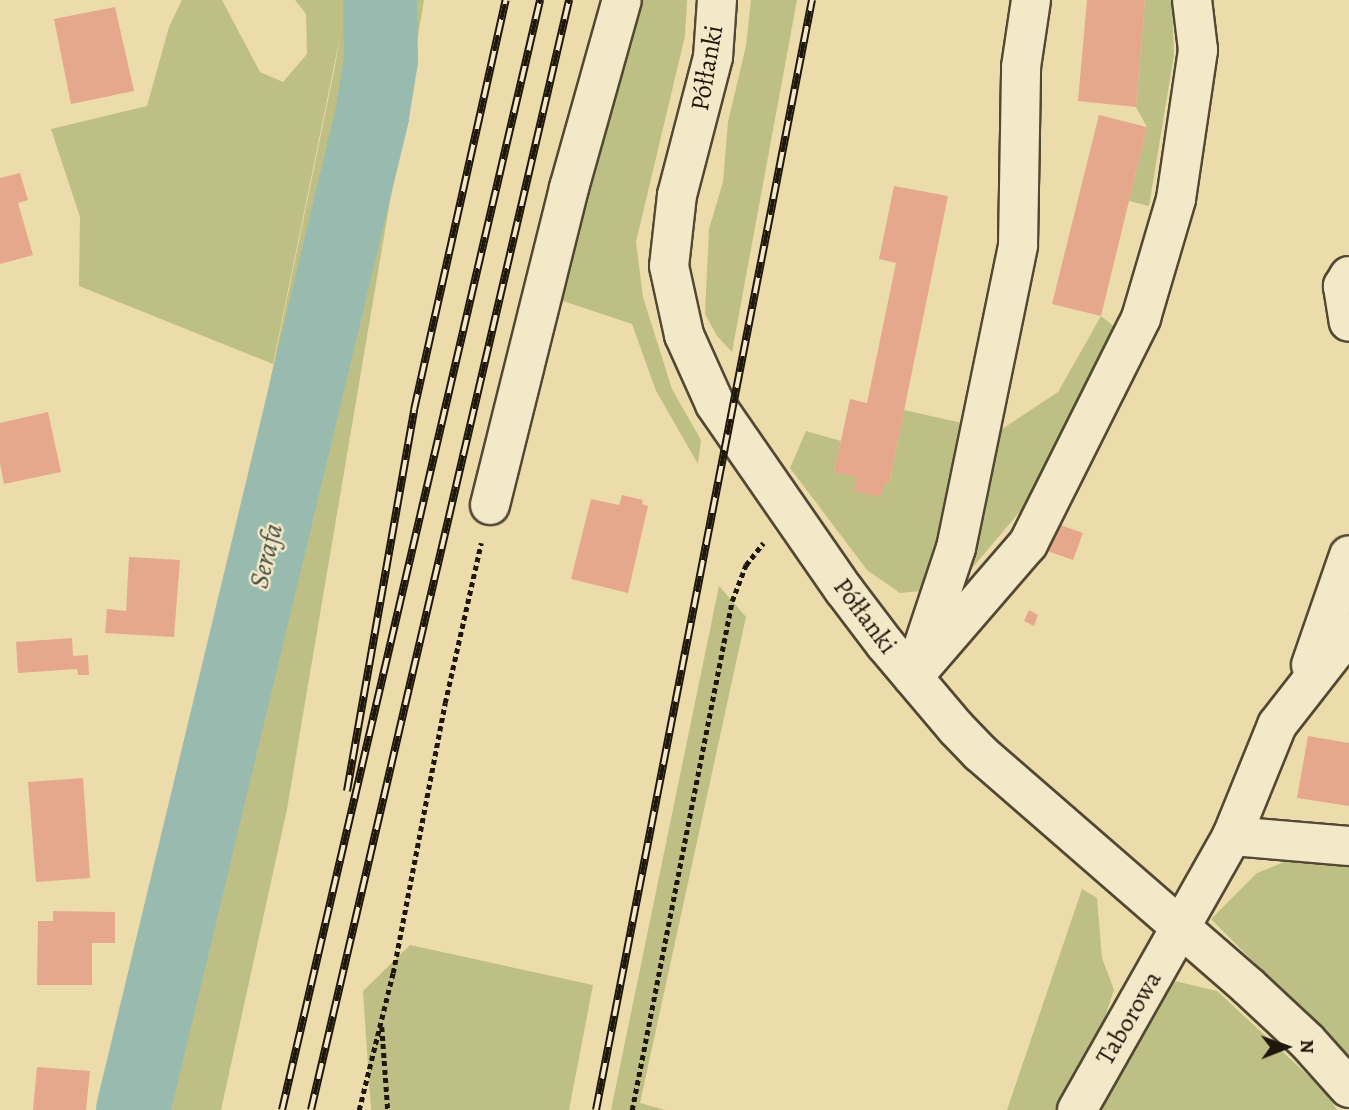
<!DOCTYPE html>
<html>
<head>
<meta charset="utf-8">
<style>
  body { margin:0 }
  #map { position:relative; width:1349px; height:1110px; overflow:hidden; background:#ecdcab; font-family:Alegreya,serif }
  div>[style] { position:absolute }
  .green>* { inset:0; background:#bebf85 }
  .river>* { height:74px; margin:-37px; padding:0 37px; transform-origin:37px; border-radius:37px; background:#99baaf }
  .building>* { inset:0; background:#e6a88d }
  .path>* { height:4.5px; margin-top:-2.25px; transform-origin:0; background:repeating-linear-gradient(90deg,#20170c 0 5px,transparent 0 8.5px) }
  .roads { filter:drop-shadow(2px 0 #534834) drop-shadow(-2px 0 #534834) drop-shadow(0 2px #534834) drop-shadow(0 -2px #534834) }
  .minor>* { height:38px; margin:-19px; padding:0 19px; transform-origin:19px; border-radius:19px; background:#f3e8c8 }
  .rail>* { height:8px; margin-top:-4px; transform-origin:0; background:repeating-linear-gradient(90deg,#f3e8c8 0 16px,#20170c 0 32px); box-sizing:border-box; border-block:2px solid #20170c }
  span { translate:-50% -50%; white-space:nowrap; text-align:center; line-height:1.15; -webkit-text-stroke:5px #f3e8c8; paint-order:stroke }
  .street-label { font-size:26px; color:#20170c }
  .water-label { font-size:28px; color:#4a5045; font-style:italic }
  .north { position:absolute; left:1251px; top:1012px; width:70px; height:70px; -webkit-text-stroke:5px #f3e8c8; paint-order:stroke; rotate:89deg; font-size:19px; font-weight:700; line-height:28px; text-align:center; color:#20170c }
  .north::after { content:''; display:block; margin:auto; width:24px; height:32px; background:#20170c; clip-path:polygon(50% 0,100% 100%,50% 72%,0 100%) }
</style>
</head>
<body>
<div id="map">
  <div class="green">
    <i style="clip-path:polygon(182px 0,222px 0,260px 72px,283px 82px,307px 54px,306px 14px,295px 0,424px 0,287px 809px,221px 1110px,120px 1110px,335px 66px,341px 32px,273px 364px,79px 286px,80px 217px,51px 129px,147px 106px,169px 27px)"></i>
    <i style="clip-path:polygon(636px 0,687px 0,685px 36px,636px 242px,643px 297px,672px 389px,701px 440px,698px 464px,656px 391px,632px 324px,560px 300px)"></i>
    <i style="clip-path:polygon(751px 0,797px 0,732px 352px,717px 336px,705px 314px,709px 229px,723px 182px,728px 122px,746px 46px)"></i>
    <i style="clip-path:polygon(1145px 0,1172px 0,1174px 55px,1149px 206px,1129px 201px,1147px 127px,1136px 107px)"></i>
    <i style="clip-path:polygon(1101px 316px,1116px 328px,1039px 489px,968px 573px,996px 433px,1058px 392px)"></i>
    <i style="clip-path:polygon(904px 410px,962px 423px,953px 501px,922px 591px,900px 593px,867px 570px,790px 468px,806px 431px,841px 441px,834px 472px,889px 484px)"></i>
    <i style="clip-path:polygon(719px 586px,746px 617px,640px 1103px,665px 1110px,611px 1110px)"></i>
    <i style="clip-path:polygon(1311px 851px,1349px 863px,1349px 1064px,1324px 1033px,1211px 919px,1257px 873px)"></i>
    <i style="clip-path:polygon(1082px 889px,1097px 898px,1102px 958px,1114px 990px,1092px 1055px,1065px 1110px,1007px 1110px)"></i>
    <i style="clip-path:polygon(410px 945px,593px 985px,569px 1110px,371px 1110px,363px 991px)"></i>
    <i style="clip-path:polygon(1162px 978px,1217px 991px,1325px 1091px,1337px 1110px,1102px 1110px)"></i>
  </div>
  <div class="river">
    <i style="left:133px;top:1110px;width:1022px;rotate:-76.48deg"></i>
    <i style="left:372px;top:116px;width:57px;rotate:-80.9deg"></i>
    <i style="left:381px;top:60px;width:60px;rotate:-91deg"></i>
  </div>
  <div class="building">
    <i style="clip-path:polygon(1087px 0,1145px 0,1136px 107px,1078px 101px)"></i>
    <i style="clip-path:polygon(115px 7px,134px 91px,71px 104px,54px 19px)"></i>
    <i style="clip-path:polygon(1099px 115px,1147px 127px,1101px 316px,1052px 304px)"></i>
    <i style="clip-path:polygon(20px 173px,28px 200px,18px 203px,33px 255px,0 264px,0 178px)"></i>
    <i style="clip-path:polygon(894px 186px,948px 196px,889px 484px,884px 483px,881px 497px,854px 491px,856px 477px,834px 472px,850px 399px,867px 403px,896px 263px,879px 259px)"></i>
    <i style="clip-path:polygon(48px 412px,61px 472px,4px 484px,0 463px,0 423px)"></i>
    <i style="clip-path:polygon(622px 495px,643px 500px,642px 504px,648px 506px,628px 593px,571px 579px,591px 499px,619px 505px)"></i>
    <i style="clip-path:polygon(1052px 522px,1083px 533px,1073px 560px,1042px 549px)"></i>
    <i style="clip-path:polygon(129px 557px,180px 560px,174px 637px,105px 633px,107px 609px,126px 611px)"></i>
    <i style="clip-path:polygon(1029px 610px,1038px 615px,1034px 626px,1024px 621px)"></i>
    <i style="clip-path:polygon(72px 638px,73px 656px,88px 655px,89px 675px,78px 675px,77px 669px,18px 673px,16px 642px)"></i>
    <i style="clip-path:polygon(1308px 736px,1349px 743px,1349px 806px,1297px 798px)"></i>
    <i style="clip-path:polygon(83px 778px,90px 878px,36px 882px,28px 782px)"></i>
    <i style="clip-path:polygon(53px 911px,115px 912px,115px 943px,92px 943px,92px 985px,37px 985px,38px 921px,53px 921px)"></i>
    <i style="clip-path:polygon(37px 1067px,90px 1071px,86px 1110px,33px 1110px)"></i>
  </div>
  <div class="path">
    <i style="left:382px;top:1027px;width:83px;rotate:85.9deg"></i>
    <i style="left:359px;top:1110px;width:141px;rotate:-76.1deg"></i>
    <i style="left:393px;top:973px;width:275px;rotate:-79.1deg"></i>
    <i style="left:445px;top:703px;width:164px;rotate:-77.3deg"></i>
    <i style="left:632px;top:1110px;width:519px;rotate:-78.89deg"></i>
    <i style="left:732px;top:601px;width:39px;rotate:-69deg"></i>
    <i style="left:746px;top:565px;width:28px;rotate:-52deg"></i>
  </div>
  <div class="roads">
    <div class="minor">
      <i style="left:717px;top:0;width:57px;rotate:94deg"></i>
      <i style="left:713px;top:57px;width:143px;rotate:104.6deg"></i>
      <i style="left:677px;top:195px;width:71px;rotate:96.4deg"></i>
      <i style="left:669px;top:266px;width:71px;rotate:77.7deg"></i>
      <i style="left:684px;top:335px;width:76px;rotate:65.8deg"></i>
      <i style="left:715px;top:404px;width:226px;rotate:55.3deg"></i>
      <i style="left:844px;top:590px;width:68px;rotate:52.8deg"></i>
      <i style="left:885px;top:644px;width:110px;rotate:49.8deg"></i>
      <i style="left:956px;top:728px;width:35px;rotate:46deg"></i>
      <i style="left:980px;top:753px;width:355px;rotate:41deg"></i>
      <i style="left:1248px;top:986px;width:81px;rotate:43deg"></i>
      <i style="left:1307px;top:1041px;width:63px;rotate:48.2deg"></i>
      <i style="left:1349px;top:276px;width:12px;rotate:121deg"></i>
      <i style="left:1343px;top:286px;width:36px;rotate:81deg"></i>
      <i style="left:490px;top:505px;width:327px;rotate:-76deg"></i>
      <i style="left:569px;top:188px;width:195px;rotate:-74.3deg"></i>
      <i style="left:919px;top:659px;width:117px;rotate:-71.6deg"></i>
      <i style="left:956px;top:548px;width:309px;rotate:-78.4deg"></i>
      <i style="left:1018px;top:245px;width:178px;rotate:-89deg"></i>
      <i style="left:1021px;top:67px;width:68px;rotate:-81.5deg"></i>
      <i style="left:1311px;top:665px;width:116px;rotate:-70.9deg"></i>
      <i style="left:913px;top:677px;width:176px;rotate:-49.2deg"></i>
      <i style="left:1028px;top:544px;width:253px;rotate:-63.4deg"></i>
      <i style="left:1141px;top:318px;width:124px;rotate:-73.6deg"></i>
      <i style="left:1176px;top:199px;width:151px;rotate:-81.6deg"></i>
      <i style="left:1198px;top:50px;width:50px;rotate:-96.8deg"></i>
      <i style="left:1232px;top:836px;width:117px;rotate:4.9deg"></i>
      <i style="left:1077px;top:1110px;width:315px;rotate:-60.5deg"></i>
      <i style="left:1232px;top:836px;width:120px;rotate:-67.9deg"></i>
      <i style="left:1277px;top:725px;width:117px;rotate:-52deg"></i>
    </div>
  </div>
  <div class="rail">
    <i style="left:347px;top:791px;width:387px;rotate:-80deg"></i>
    <i style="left:414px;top:410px;width:420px;rotate:-77.4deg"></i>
    <i style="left:282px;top:1110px;width:1140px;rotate:-76.91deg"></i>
    <i style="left:311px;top:1110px;width:1140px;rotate:-76.91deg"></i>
    <i style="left:596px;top:1110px;width:1131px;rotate:-78.99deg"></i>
  </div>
  <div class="street-label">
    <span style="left:707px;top:68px;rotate:-80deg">Półłanki</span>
    <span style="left:865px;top:616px;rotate:53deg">Półłanki</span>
    <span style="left:1129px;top:1018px;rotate:-60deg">Taborowa</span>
  </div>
  <div class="water-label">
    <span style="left:266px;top:556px;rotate:-76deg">Serafa</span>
  </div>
  <div class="north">N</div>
</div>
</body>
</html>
